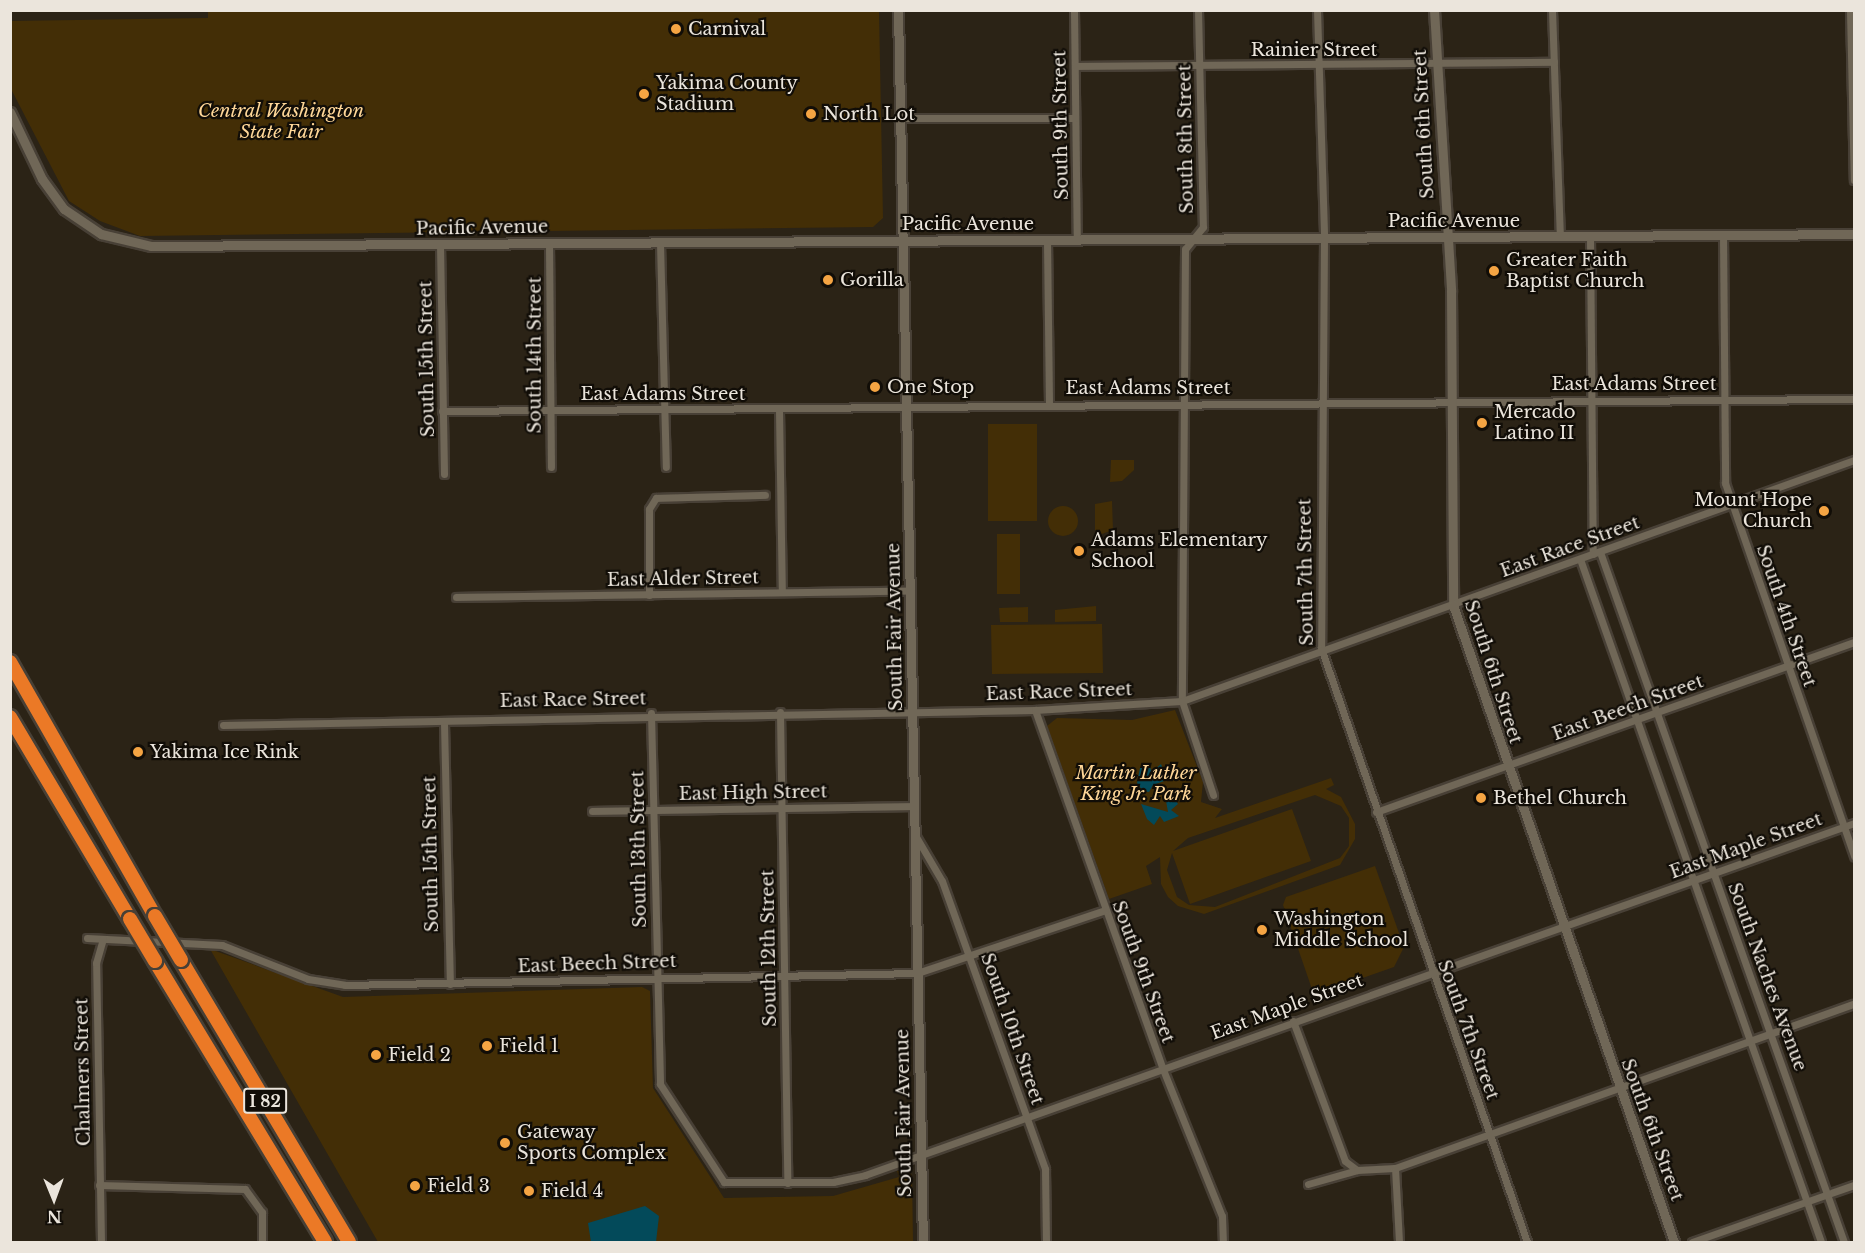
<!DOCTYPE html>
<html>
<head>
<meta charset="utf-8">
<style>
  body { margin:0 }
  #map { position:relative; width:1865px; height:1253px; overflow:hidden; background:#2b2316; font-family:"Libre Baskerville",serif }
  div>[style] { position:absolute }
  .green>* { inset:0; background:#432e06 }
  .round { border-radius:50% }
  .water>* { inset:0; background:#034a5a }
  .roads { filter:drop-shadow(2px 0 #484036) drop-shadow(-2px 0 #484036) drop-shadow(0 2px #484036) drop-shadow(0 -2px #484036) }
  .minor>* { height:7px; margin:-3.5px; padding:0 3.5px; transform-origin:3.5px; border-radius:3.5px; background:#706757 }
  .tertiary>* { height:9px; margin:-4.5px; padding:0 4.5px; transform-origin:4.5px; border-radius:4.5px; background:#706757 }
  .motorway>* { height:14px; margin:-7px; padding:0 7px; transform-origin:7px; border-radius:7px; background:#eb7926 }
  .bridges { filter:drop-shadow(2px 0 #484036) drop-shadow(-2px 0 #484036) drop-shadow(0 2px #484036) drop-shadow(0 -2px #484036) }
  .motorway-bridge>* { height:14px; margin:-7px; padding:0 7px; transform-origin:7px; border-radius:7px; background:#eb7926 }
  .dots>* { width:16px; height:16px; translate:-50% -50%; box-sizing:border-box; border:3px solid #110d07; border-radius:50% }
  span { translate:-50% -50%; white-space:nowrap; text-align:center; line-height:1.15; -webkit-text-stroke:4.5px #110d07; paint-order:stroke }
  .shield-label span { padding:2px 4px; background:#110d07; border:2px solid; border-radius:4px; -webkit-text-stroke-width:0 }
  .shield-label { font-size:16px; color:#ebe5dc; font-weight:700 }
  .poi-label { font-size:18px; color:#ebe5dc }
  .left { translate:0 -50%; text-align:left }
  .right { translate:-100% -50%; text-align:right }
  .street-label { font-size:18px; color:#ebe5dc }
  .park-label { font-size:18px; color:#ffd798; font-style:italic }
  .frame { position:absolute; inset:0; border:12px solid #ebe5dc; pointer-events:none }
  .north { position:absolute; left:24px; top:1169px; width:60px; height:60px; -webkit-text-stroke:4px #110d07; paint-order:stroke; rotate:179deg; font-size:16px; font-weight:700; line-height:24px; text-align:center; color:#ebe5dc }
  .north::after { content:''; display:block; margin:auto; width:21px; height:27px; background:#ebe5dc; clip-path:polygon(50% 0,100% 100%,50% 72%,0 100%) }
</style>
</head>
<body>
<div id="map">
  <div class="green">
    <i style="clip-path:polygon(208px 11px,879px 11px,883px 218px,873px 227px,140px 236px,100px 221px,69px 201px,11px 89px,11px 21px,208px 18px)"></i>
    <i style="clip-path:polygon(988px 424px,1037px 424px,1037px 521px,988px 521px)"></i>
    <i style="clip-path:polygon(1111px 460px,1134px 460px,1134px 470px,1122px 481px,1110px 482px)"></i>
    <i style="clip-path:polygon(1112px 501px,1113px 530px,1102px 534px,1095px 530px,1095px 504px)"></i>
    <i class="round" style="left:1048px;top:506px;width:30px;height:30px"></i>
    <i style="clip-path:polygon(997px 534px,1020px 534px,1020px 594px,997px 594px)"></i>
    <i style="clip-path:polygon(1096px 606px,1096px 621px,1055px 622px,1055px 610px)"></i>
    <i style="clip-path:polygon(1028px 607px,1028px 622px,1000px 622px,999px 608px)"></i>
    <i style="clip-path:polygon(1102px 624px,1103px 673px,992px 674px,991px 625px)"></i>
    <i style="clip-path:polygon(evenodd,1175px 710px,1203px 782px,1201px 802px,1222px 809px,1215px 818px,1331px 778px,1334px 785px,1326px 789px,1341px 797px,1355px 824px,1355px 839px,1340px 865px,1204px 914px,1178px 906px,1168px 897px,1161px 884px,1160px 857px,1146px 866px,1152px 884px,1109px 899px,1047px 726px,1057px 718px,1132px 720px,1175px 710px,1315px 795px,1341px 806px,1349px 818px,1349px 846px,1340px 858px,1215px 907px,1189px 905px,1177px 897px,1167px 870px,1172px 853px,1190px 904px,1311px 861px,1292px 809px,1173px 851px,1188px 838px,1315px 795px)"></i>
    <i style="clip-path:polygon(1375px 866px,1404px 947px,1394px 967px,1314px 995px,1283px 905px,1286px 897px)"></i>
    <i style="clip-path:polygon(210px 949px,343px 997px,642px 987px,650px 991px,653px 1088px,724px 1198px,833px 1196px,899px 1177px,897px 1171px,905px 1170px,912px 1175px,913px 1242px,378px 1242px)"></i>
  </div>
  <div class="water">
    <i style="clip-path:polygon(1161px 764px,1167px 780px,1153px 785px,1149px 792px,1143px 791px,1137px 783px,1140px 768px,1149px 765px,1152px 772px)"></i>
    <i style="clip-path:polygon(1174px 797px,1178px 804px,1171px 810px,1179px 816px,1164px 822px,1160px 816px,1154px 825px,1147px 819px,1141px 804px,1168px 812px,1166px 801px)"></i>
    <i style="clip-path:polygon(645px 1206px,659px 1216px,656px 1242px,591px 1242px,588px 1223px)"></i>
  </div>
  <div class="roads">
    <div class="minor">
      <i style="left:1074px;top:10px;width:230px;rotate:89.3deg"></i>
      <i style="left:1198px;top:10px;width:217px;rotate:88.7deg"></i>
      <i style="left:1203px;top:227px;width:28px;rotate:129deg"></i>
      <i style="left:1185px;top:249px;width:452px;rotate:90.4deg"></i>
      <i style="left:1182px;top:701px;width:99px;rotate:71.7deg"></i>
      <i style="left:1317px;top:10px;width:228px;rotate:88.2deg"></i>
      <i style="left:1324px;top:238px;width:410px;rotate:90.4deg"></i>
      <i style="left:1321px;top:648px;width:629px;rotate:70.87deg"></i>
      <i style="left:1552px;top:10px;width:226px;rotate:88deg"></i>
      <i style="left:1850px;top:10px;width:170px;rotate:88.7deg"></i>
      <i style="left:1075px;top:66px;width:479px;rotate:-0.5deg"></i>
      <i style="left:898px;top:118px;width:177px"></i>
      <i style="left:1723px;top:235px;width:248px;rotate:89.5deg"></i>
      <i style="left:1725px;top:483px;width:395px;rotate:70.9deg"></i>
      <i style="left:1590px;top:236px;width:318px;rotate:89.5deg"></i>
      <i style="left:1047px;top:240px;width:164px;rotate:89.3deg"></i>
      <i style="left:549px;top:243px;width:224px;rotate:89.5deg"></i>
      <i style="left:660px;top:243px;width:224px;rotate:88.5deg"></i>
      <i style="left:440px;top:244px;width:230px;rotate:89deg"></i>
      <i style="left:779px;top:410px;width:182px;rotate:89.1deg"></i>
      <i style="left:442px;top:411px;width:1412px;rotate:-0.49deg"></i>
      <i style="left:1600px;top:552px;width:732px;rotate:70.53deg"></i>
      <i style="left:1580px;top:559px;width:724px;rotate:70.56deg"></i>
      <i style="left:649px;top:595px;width:86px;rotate:-90deg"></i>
      <i style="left:649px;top:509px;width:13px;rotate:-58deg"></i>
      <i style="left:656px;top:498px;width:109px;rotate:-1.6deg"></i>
      <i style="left:456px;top:597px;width:454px;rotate:-0.8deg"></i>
      <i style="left:1035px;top:710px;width:379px;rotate:70.4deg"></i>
      <i style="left:1162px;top:1067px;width:161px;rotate:68.1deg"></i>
      <i style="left:1222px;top:1216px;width:26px;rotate:88deg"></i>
      <i style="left:780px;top:712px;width:471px;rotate:89.1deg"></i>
      <i style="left:651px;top:713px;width:371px;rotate:88.6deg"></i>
      <i style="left:660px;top:1084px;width:117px;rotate:56.9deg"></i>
      <i style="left:724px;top:1182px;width:109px"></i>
      <i style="left:833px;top:1182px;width:33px;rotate:-12deg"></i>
      <i style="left:865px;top:1175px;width:1050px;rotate:-19.59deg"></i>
      <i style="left:444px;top:723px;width:261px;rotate:88.7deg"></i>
      <i style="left:223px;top:725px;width:812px;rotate:-1.06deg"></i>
      <i style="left:1035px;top:710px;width:147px;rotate:-3.5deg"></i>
      <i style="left:1182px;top:701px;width:714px;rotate:-19.73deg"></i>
      <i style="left:592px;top:811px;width:322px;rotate:-0.9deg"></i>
      <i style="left:1376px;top:812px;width:507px;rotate:-19.58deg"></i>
      <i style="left:915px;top:835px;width:53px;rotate:59.6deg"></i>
      <i style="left:942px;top:881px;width:306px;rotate:70.3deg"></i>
      <i style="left:1045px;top:1169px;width:73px;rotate:89.2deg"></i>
      <i style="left:87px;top:938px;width:135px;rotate:3deg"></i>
      <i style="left:222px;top:945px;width:92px;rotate:21.6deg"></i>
      <i style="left:308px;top:979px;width:37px;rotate:9deg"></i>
      <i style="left:345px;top:985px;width:572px;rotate:-1.2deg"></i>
      <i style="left:917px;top:973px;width:198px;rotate:-18.5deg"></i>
      <i style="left:1293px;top:1021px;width:149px;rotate:69.6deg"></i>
      <i style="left:1345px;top:1161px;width:15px;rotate:37deg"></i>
      <i style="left:1395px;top:1168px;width:74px;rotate:86.9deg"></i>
      <i style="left:1308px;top:1184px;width:51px;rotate:-15.9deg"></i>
      <i style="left:1357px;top:1170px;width:38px;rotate:-3deg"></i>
      <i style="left:1395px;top:1168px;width:487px;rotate:-19.7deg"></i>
      <i style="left:99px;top:1185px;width:146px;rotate:1.6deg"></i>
      <i style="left:245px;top:1189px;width:29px;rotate:54deg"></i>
      <i style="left:262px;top:1212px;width:30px;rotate:90deg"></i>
      <i style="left:101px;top:1242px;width:279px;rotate:-91deg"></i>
      <i style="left:96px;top:963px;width:25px;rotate:-74deg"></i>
      <i style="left:1692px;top:1242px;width:172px;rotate:-19.4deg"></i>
    </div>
    <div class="tertiary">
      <i style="left:898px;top:10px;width:1232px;rotate:88.84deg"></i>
      <i style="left:1434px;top:10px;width:282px;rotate:86.5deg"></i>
      <i style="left:1451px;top:291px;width:314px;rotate:89.6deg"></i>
      <i style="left:1453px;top:605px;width:674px;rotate:70.87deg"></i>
      <i style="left:10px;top:112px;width:74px;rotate:64.5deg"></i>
      <i style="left:42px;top:179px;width:37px;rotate:54deg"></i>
      <i style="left:64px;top:209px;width:45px;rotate:34deg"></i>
      <i style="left:101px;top:234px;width:51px;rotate:13.5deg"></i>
      <i style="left:151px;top:246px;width:1703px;rotate:-0.4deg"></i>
    </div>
    <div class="motorway">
      <i style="left:10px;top:662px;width:292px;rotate:60.3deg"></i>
      <i style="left:10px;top:717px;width:235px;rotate:59.3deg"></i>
      <i style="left:181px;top:960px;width:328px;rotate:59.2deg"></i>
      <i style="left:155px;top:961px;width:328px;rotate:58.8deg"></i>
    </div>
  </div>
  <div class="bridges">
    <div class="motorway-bridge">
      <i style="left:155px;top:916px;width:51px;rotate:59.4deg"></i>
      <i style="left:130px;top:919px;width:49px;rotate:59.2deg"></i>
    </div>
  </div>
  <div class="dots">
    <i style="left:676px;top:29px;background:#f4a443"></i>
    <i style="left:644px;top:94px;background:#f4a443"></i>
    <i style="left:811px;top:114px;background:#f4a443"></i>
    <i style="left:1494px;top:271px;background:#f4a443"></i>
    <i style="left:828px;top:280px;background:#f4a443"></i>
    <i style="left:875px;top:387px;background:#f4a443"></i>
    <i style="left:1482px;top:423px;background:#f4a443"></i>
    <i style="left:1824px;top:511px;background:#f4a443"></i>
    <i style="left:1079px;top:551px;background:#f4a443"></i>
    <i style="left:138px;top:752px;background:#f4a443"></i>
    <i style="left:1481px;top:798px;background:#f4a443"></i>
    <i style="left:1262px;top:930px;background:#f4a443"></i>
    <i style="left:487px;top:1046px;background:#f4a443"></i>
    <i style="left:376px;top:1055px;background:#f4a443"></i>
    <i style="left:505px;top:1143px;background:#f4a443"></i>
    <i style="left:415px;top:1186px;background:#f4a443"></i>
    <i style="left:529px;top:1191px;background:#f4a443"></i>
  </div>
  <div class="shield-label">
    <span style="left:265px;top:1101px">I 82</span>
  </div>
  <div class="poi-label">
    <span class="left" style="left:688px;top:29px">Carnival</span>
    <span class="left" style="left:656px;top:94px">Yakima County<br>Stadium</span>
    <span class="left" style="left:823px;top:114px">North Lot</span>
    <span class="left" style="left:1506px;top:271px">Greater Faith<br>Baptist Church</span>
    <span class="left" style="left:840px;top:280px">Gorilla</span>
    <span class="left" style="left:887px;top:387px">One Stop</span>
    <span class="left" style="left:1494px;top:423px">Mercado<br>Latino II</span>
    <span class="right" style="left:1812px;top:511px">Mount Hope<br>Church</span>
    <span class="left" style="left:1091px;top:551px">Adams Elementary<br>School</span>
    <span class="left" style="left:150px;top:752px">Yakima Ice Rink</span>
    <span class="left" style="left:1493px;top:798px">Bethel Church</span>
    <span class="left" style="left:1274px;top:930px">Washington<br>Middle School</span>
    <span class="left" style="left:499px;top:1046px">Field 1</span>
    <span class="left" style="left:388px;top:1055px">Field 2</span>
    <span class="left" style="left:517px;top:1143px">Gateway<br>Sports Complex</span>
    <span class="left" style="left:427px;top:1186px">Field 3</span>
    <span class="left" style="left:541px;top:1191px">Field 4</span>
  </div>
  <div class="street-label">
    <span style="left:1314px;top:50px">Rainier Street</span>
    <span style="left:1424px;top:124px;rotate:-93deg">South 6th Street</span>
    <span style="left:1061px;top:125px;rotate:-91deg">South 9th Street</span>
    <span style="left:1186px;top:139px;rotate:-91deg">South 8th Street</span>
    <span style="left:1454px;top:221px">Pacific Avenue</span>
    <span style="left:968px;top:224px">Pacific Avenue</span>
    <span style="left:482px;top:228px;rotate:-1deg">Pacific Avenue</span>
    <span style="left:535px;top:355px;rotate:-90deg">South 14th Street</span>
    <span style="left:427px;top:359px;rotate:-91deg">South 15th Street</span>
    <span style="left:1634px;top:384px">East Adams Street</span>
    <span style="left:1148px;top:388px">East Adams Street</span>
    <span style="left:663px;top:394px">East Adams Street</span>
    <span style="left:1570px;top:547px;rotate:-20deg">East Race Street</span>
    <span style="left:1306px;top:572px;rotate:-91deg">South 7th Street</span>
    <span style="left:683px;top:579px;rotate:-1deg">East Alder Street</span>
    <span style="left:1786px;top:616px;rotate:71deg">South 4th Street</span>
    <span style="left:895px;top:627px;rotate:-91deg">South Fair Avenue</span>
    <span style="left:1493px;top:672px;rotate:72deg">South 6th Street</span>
    <span style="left:1059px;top:692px;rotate:-2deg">East Race Street</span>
    <span style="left:573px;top:700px;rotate:-1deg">East Race Street</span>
    <span style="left:1628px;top:708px;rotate:-20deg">East Beech Street</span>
    <span style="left:753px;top:793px;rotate:-1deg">East High Street</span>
    <span style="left:1746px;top:846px;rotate:-20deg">East Maple Street</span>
    <span style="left:639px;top:849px;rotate:-91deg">South 13th Street</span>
    <span style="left:431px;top:854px;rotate:-91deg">South 15th Street</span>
    <span style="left:769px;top:948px;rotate:-91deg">South 12th Street</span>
    <span style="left:597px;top:964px;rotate:-2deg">East Beech Street</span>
    <span style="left:1143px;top:972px;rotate:70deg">South 9th Street</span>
    <span style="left:1767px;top:977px;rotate:70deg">South Naches Avenue</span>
    <span style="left:1287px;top:1007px;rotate:-20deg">East Maple Street</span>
    <span style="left:1012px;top:1029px;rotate:71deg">South 10th Street</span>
    <span style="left:1468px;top:1030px;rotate:70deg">South 7th Street</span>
    <span style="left:83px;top:1072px;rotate:-91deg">Chalmers Street</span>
    <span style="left:904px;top:1113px;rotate:-91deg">South Fair Avenue</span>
    <span style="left:1652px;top:1130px;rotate:70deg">South 6th Street</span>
  </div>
  <div class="park-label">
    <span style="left:281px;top:122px">Central Washington<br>State Fair</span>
    <span style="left:1136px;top:784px">Martin Luther<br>King Jr. Park</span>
  </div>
  <div class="frame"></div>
  <div class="north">N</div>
</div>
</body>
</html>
